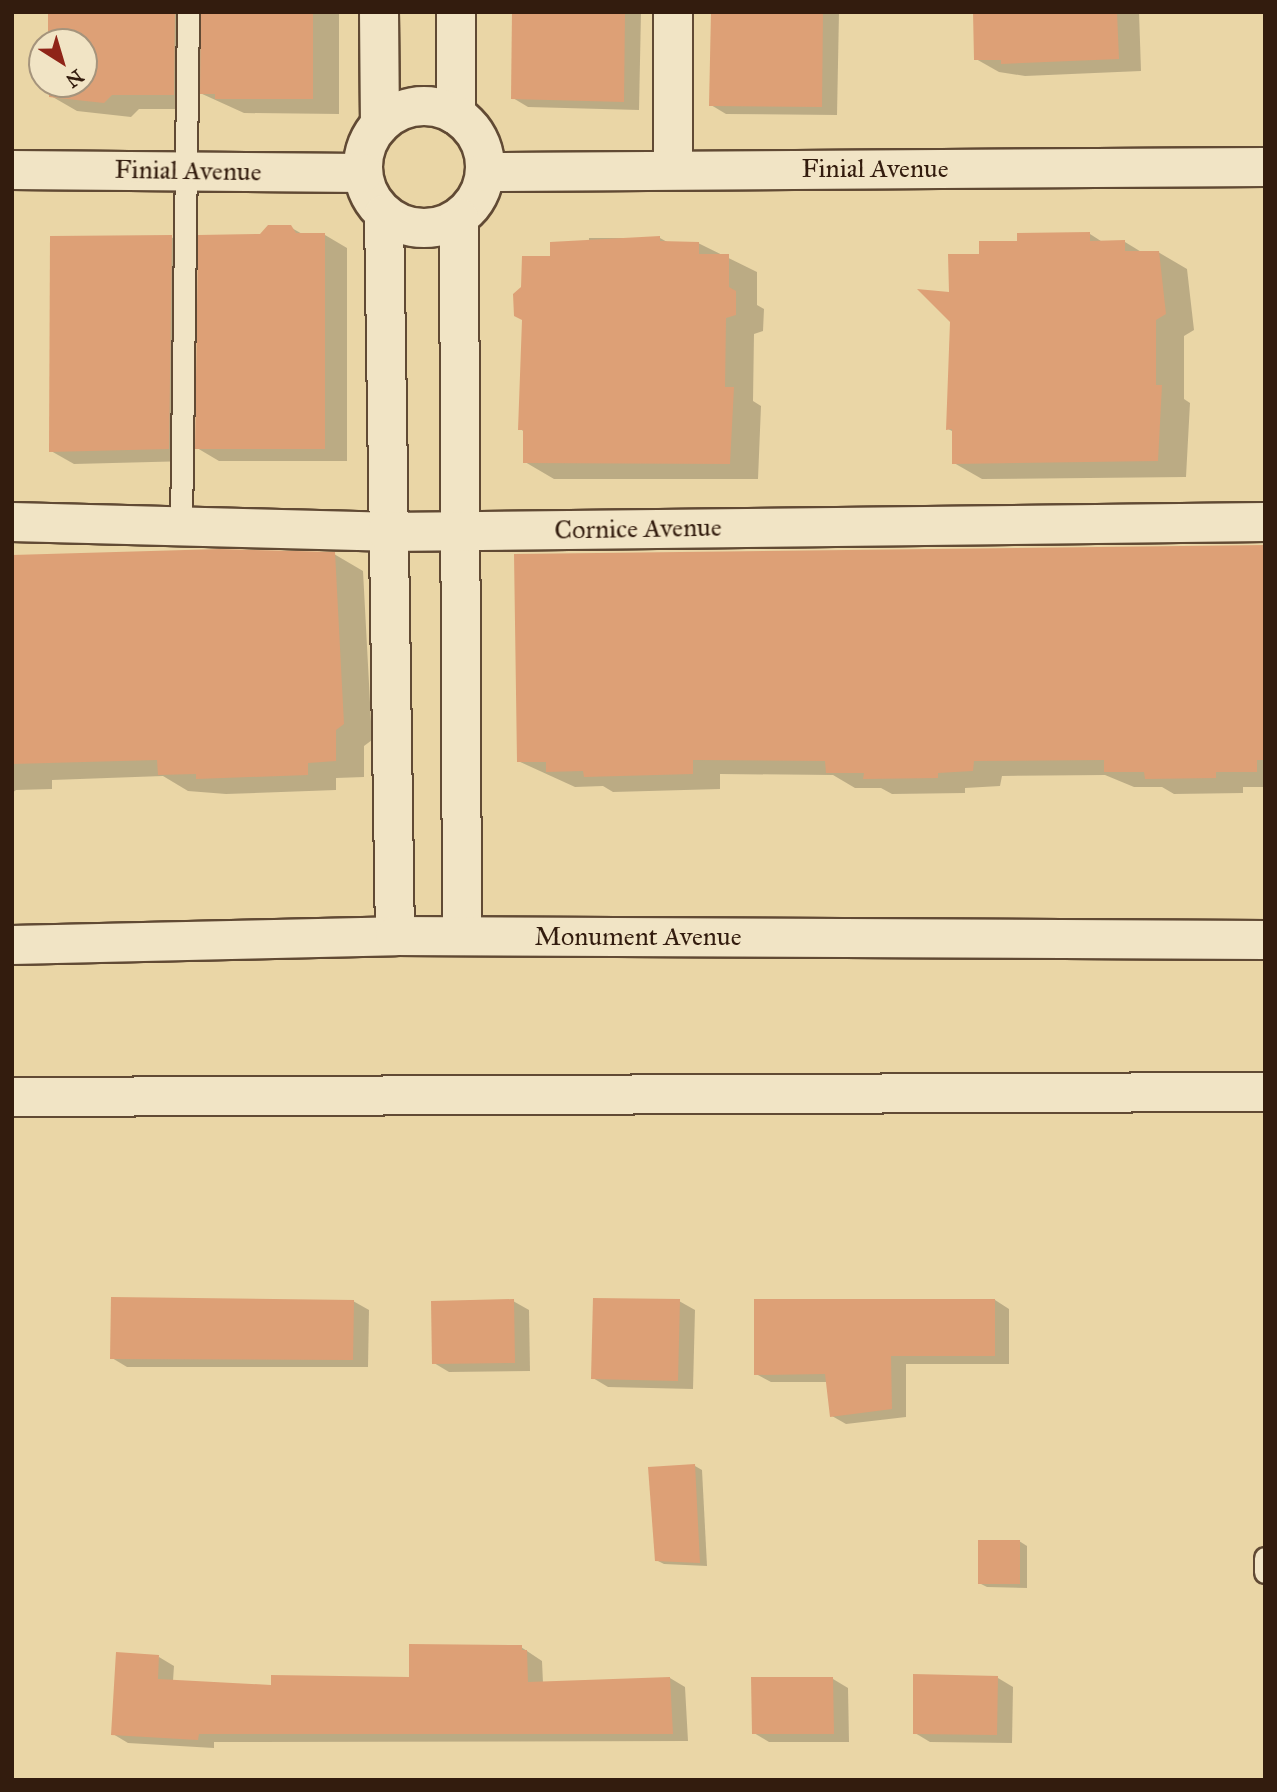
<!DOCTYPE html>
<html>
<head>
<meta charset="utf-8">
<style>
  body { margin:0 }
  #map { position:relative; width:1277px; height:1792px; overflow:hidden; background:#ead6a6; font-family:"IM FELL Great Primer",serif }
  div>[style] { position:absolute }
  .shadow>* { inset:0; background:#0003 }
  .building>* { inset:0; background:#dda076 }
  .roads { filter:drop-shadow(2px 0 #614a34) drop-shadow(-2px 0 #614a34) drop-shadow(0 2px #614a34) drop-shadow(0 -2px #614a34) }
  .lane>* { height:21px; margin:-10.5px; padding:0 10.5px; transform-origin:10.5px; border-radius:10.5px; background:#f1e4c5 }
  .street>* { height:38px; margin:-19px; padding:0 19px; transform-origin:19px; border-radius:19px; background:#f1e4c5 }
  .street>.ring { margin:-19px; padding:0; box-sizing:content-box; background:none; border:38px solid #f1e4c5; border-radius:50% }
  .secondary>* { height:38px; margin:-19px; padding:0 19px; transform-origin:19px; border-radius:19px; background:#f1e4c5 }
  span { translate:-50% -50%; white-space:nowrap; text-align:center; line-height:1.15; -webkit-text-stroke:5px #f1e4c5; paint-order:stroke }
  .street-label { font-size:26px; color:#331c0e }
  .frame { position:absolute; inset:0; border:14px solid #331c0e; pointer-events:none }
  .north { position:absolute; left:28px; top:28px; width:70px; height:70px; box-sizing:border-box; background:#f1e4c5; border:2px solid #a5947c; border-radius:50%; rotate:143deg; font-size:19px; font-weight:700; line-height:28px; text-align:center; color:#331c0e }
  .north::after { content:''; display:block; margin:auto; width:24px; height:32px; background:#8f2418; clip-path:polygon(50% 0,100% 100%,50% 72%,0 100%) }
</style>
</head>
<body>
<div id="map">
  <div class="shadow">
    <i style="clip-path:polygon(50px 12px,339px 12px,339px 114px,244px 113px,200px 93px,200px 109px,139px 109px,131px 117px,77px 111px,51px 96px,50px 84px,84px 84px,84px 42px,50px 42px)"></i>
    <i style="clip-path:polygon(514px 12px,641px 12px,639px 110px,528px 107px,513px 98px)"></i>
    <i style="clip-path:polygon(713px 12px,839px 12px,837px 115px,726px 114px,711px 105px)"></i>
    <i style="clip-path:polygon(975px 12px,1139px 12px,1141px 71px,1025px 76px,999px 72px,976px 59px)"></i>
    <i style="clip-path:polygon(290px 227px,304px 235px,325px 235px,347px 248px,347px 461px,219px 461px,197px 448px,260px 236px)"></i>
    <i style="clip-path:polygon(1090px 234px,1104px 243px,1125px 242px,1143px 253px,1158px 252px,1187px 269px,1194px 330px,1184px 336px,1184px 399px,1190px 403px,1186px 477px,982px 479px,954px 463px,954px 432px,948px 429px,951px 294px,981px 255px,1018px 243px)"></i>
    <i style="clip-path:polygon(171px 237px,194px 250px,191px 461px,74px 464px,51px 451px)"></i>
    <i style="clip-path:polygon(589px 238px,660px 238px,669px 243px,698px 243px,757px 272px,757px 305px,764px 309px,763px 331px,754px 334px,753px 401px,761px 406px,758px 479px,554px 479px,525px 462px,525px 432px,520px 429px,524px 320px,552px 258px,589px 244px)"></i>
    <i style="clip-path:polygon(1265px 546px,1265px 787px,1243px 787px,1243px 793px,1174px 794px,1162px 787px,1134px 787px,1105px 775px,1002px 776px,1000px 786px,965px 788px,965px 793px,892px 794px,881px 788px,855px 788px,833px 775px,720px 774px,720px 789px,613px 792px,603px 786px,575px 787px,518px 761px)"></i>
    <i style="clip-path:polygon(334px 554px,363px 571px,372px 740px,364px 746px,364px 777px,336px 778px,336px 790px,226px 794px,188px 791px,163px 776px,52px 780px,52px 789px,16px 790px,12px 793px,12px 557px)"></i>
    <i style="clip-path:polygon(995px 1300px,1009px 1309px,1009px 1364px,906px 1364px,906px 1417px,846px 1424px,832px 1416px,828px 1382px,771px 1382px,756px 1374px)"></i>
    <i style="clip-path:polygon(353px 1301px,369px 1310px,368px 1367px,127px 1367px,112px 1358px)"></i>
    <i style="clip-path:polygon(513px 1301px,529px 1310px,530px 1371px,449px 1372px,434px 1363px)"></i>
    <i style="clip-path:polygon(679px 1301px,695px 1310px,693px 1389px,608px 1387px,593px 1378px)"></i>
    <i style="clip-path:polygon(695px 1466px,702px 1470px,707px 1566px,664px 1564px,656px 1560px)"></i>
    <i style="clip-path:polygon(1019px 1541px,1027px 1546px,1027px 1588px,987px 1587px,979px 1583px)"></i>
    <i style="clip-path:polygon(521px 1647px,542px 1661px,543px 1683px,670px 1678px,685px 1687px,688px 1741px,214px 1742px,214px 1748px,128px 1743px,113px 1734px,159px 1657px,174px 1666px,173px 1681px,272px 1687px,410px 1679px)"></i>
    <i style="clip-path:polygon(998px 1678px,1013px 1687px,1012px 1743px,930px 1742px,915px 1733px)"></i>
    <i style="clip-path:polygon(833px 1679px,848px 1688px,849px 1742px,769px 1742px,754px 1733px)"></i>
  </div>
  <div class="building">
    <i style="clip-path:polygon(48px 12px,175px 12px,174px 95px,112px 95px,104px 103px,49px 97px,49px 84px,84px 84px,84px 42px,48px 42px)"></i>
    <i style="clip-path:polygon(201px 12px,313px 12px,313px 99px,215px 99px,215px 94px,200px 94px)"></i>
    <i style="clip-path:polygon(512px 12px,625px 12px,624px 102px,511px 99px)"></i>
    <i style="clip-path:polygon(711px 12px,823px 12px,822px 107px,709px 106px)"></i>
    <i style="clip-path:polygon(973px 12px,1117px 12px,1119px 59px,1001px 64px,1001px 60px,974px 60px)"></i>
    <i style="clip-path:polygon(268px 225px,291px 225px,296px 233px,325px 233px,325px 449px,195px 449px,198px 235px,260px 234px)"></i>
    <i style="clip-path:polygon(1090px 232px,1090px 241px,1125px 240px,1125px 251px,1159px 251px,1166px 314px,1156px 320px,1156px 385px,1162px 385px,1158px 461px,952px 464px,952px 429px,946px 430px,950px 322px,917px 289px,949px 292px,948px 254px,979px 254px,979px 241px,1017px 241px,1017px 233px)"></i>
    <i style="clip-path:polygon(172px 235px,169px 449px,49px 452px,50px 236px)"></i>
    <i style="clip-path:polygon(660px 236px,660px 241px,699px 242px,699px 254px,729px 254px,729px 287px,736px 291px,736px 315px,726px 318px,725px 387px,734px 387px,730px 464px,523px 463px,523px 430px,518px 430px,522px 320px,514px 316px,513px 294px,521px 287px,522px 256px,550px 256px,550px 242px)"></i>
    <i style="clip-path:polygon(1265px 545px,1265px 760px,1257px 760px,1257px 772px,1216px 772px,1216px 778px,1145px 779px,1144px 772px,1104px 772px,1104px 760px,974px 761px,973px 771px,938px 773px,938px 778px,863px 779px,864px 773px,826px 773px,825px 761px,693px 760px,693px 774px,584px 777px,583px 771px,546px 772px,546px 762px,517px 762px,514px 554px)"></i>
    <i style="clip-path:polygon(220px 549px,335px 552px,344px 724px,336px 730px,336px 761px,308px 763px,308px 775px,196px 779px,196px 774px,158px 775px,157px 760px,12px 764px,12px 555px)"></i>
    <i style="clip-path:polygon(111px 1297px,354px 1300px,353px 1360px,110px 1359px)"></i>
    <i style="clip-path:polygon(593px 1298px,680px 1299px,678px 1381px,591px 1379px)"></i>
    <i style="clip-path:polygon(514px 1299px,515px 1363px,432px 1364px,431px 1301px)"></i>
    <i style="clip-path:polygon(754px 1299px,995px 1299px,995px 1356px,891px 1356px,892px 1409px,830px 1417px,825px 1374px,754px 1375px)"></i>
    <i style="clip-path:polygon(695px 1464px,700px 1563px,655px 1561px,648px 1467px)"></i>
    <i style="clip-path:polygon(978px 1540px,1020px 1540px,1020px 1584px,978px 1584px)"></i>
    <i style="clip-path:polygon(409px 1644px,522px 1645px,522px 1650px,527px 1650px,528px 1682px,670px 1677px,673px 1734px,199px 1734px,198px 1740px,111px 1735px,116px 1652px,159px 1655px,158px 1679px,271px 1685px,271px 1675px,409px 1677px)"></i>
    <i style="clip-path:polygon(913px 1674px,998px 1676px,997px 1735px,913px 1734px)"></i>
    <i style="clip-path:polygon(751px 1677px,833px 1677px,834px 1734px,752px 1734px)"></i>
  </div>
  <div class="roads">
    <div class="lane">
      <i style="left:181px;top:526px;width:514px;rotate:-89.22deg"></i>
      <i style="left:1265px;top:1558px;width:14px;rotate:90deg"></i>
    </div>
    <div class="street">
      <i style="left:379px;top:12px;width:113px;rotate:89.5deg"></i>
      <i style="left:456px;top:12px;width:103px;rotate:90deg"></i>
      <i style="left:673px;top:12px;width:158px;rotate:90deg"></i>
      <i class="ring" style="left:363px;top:106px;width:84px;height:84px"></i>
      <i style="left:12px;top:170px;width:351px;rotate:0.5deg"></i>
      <i style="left:485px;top:172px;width:780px;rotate:-0.37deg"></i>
      <i style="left:384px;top:214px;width:722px;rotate:89.13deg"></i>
      <i style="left:459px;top:218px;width:718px;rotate:89.76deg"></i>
      <i style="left:12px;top:522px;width:375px;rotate:1.5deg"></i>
      <i style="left:387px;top:532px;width:878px;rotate:-0.65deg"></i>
    </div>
    <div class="secondary">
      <i style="left:12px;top:945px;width:383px;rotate:-1.3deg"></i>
      <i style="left:395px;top:936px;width:870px;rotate:0.26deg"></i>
      <i style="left:12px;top:1097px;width:1253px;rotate:-0.23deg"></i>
    </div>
  </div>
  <div class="street-label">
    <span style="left:875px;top:169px">Finial Avenue</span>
    <span style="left:188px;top:171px;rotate:1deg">Finial Avenue</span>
    <span style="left:638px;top:529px;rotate:-1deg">Cornice Avenue</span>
    <span style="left:638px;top:937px">Monument Avenue</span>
  </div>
  <div class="frame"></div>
  <div class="north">N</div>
</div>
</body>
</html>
